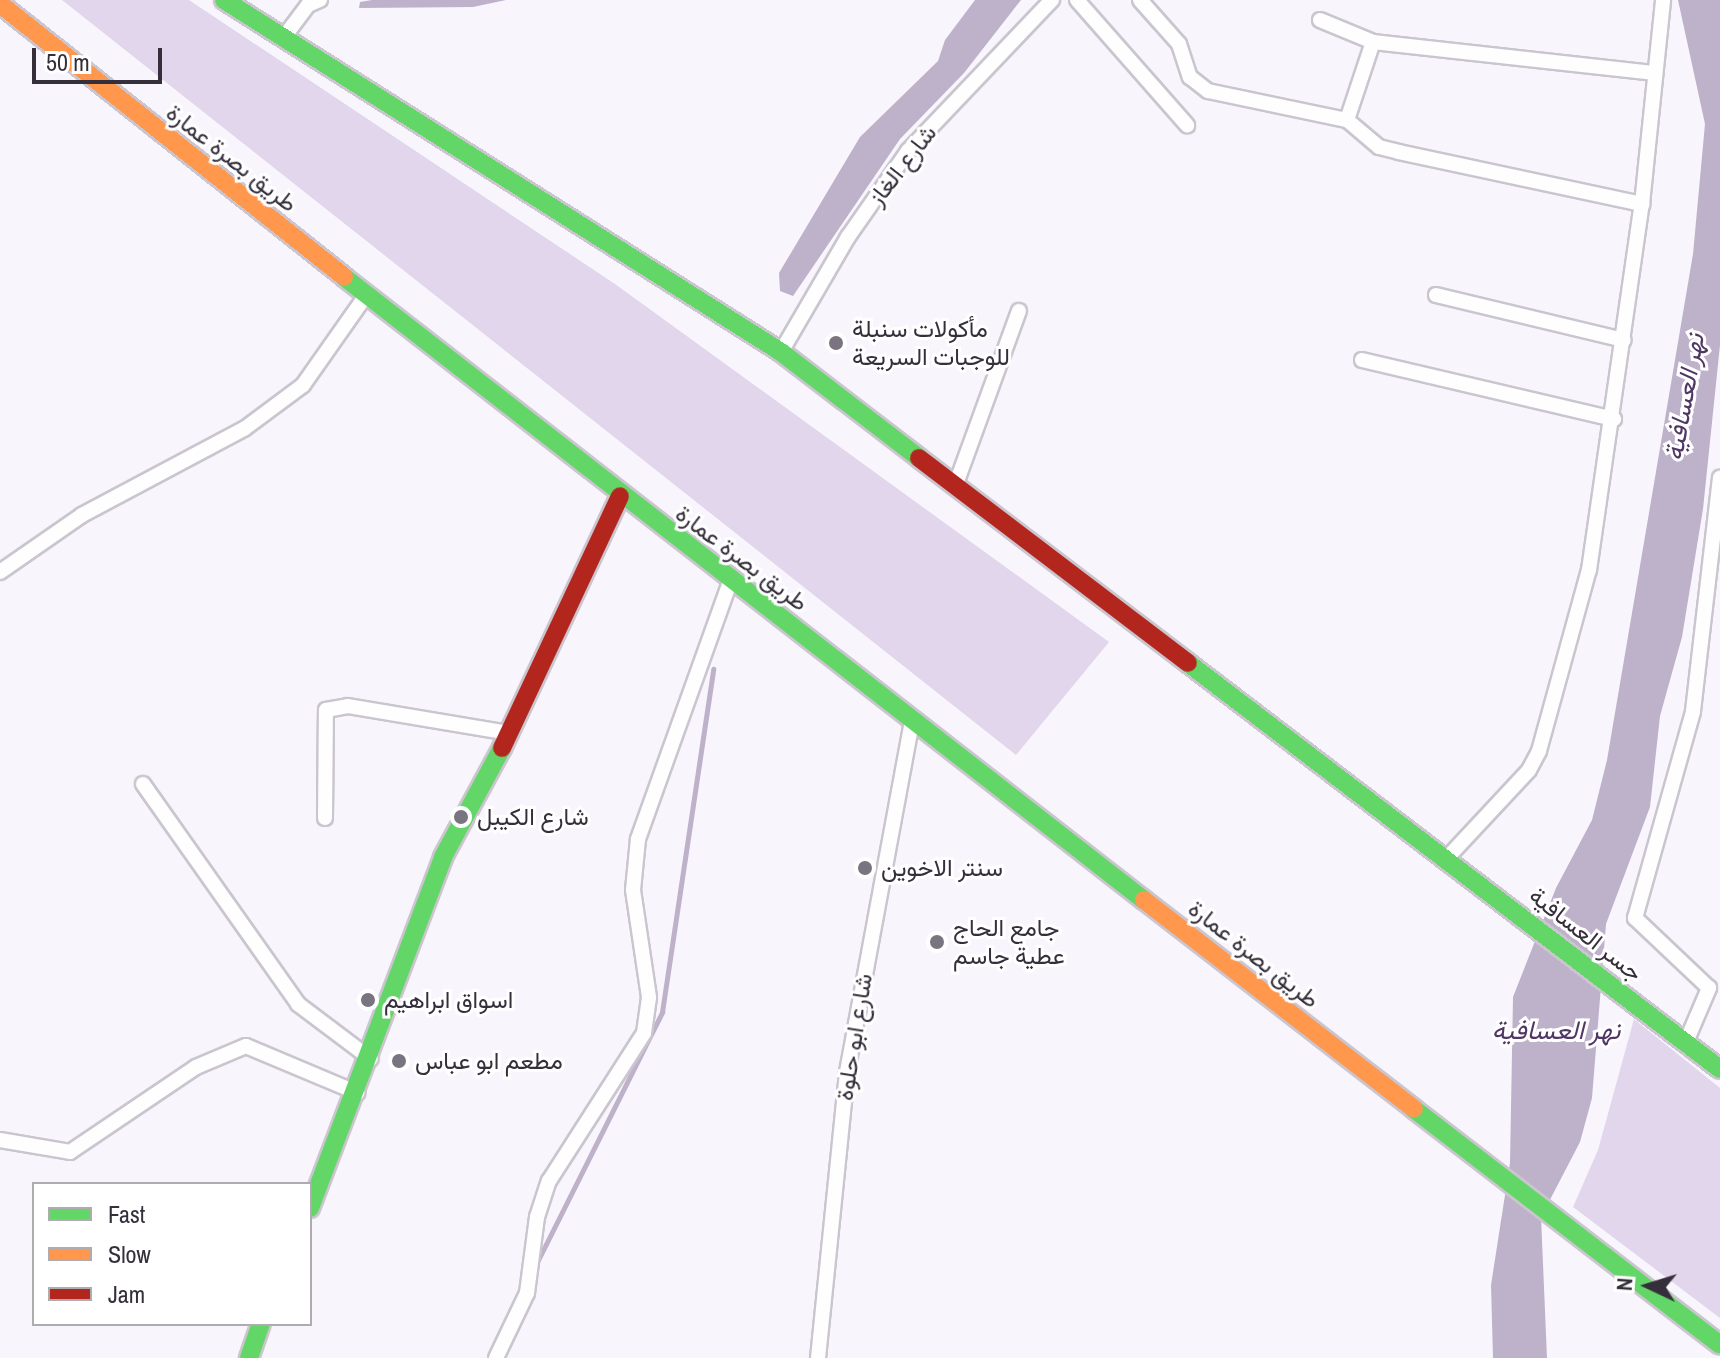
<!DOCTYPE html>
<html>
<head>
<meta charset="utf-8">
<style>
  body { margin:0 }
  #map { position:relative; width:1720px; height:1358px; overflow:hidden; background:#f8f5fc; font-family:"Archivo Narrow",Vazirmatn,sans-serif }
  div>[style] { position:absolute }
  .green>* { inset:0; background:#e1d6ec }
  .water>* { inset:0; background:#beb1ca }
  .stream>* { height:5px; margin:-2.5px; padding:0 2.5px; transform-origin:2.5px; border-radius:2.5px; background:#beb1ca }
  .roads { filter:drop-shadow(2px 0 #cac5ce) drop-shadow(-2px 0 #cac5ce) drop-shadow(0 2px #cac5ce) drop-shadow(0 -2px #cac5ce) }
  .street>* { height:14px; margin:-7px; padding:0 7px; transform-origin:7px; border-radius:7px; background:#fefeff }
  .fast>* { height:18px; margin:-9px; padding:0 9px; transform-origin:9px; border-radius:9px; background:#63d668 }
  .slow>* { height:18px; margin:-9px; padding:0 9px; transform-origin:9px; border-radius:9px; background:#ff974d }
  .jam>* { height:18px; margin:-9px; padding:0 9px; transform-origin:9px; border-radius:9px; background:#b3261e }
  .dots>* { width:22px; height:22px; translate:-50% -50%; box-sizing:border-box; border:4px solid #fff; border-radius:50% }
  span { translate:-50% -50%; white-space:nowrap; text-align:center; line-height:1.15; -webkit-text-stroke:6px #fff; paint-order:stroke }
  .street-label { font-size:24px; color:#352f3b }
  .poi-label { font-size:24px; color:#352f3b }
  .left { translate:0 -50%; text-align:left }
  .water-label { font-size:26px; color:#503664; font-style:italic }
  .legend { position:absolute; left:32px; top:1182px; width:280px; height:144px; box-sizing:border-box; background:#fff; border:2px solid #aeacb1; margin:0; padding:10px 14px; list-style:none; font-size:24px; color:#352f3b }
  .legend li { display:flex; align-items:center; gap:16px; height:40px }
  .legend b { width:40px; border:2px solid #aeacb1 }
  .north { position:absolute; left:1608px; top:1246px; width:80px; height:80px; -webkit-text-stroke:6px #fff; paint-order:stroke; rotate:274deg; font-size:22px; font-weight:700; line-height:32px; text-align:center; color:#352f3b }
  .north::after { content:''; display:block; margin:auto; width:28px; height:36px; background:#352f3b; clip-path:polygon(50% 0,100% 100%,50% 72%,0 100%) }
  .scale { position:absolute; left:32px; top:48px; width:130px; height:36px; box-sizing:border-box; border:4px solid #352f3b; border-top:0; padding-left:10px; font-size:24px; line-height:28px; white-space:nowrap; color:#352f3b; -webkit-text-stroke:6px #fff; paint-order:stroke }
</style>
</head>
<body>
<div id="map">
  <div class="green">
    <i style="clip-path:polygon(62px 0,189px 0,615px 284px,1109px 642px,1016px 755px)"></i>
    <i style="clip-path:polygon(1634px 1019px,1720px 1088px,1720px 1318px,1573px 1207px,1598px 1150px)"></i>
  </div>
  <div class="water">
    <i style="clip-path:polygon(372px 0,506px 0,473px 7px,359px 8px,360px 2px)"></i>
    <i style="clip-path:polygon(975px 0,1021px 0,964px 73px,900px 139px,793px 296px,780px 291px,779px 273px,860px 137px,938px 61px,945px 40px)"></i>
    <i style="clip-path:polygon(1678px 0,1720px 0,1720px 345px,1703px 509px,1682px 637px,1660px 716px,1650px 807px,1606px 924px,1592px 1098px,1580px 1142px,1541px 1217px,1547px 1358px,1493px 1358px,1491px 1285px,1510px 1163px,1513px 997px,1556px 888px,1592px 820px,1607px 760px,1693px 254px,1705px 124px)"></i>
  </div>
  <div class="stream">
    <i style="left:536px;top:1264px;width:282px;rotate:-63.4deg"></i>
    <i style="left:662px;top:1012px;width:347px;rotate:-81.5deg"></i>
  </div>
  <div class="roads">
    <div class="street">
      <i style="left:1077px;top:0;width:167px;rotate:48.7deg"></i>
      <i style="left:1140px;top:0;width:59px;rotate:48.4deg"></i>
      <i style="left:1179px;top:44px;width:35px;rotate:72deg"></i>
      <i style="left:1190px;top:77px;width:23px;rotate:38deg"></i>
      <i style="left:1208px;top:91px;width:142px;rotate:11.8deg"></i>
      <i style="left:1347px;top:120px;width:42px;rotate:40.2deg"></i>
      <i style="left:1379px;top:147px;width:21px;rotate:14deg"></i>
      <i style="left:1399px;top:152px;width:249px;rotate:12.1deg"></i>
      <i style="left:1320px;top:20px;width:57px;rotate:22.5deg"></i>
      <i style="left:1373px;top:42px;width:284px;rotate:6.3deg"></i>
      <i style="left:284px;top:37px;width:40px;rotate:-53deg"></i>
      <i style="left:308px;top:5px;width:13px;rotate:-23deg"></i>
      <i style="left:1347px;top:120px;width:82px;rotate:-71.6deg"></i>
      <i style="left:1436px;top:295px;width:193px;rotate:13.5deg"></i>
      <i style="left:781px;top:352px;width:133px;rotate:-59.8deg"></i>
      <i style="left:848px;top:237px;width:105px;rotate:-55.1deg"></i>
      <i style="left:908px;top:151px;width:209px;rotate:-46.4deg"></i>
      <i style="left:1362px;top:360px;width:259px;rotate:13.2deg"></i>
      <i style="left:957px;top:481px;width:181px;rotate:-70deg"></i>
      <i style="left:0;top:572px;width:100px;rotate:-34.8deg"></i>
      <i style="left:82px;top:515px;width:183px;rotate:-28deg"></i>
      <i style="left:244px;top:429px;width:74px;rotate:-36.7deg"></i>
      <i style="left:303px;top:385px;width:111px;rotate:-54.9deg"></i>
      <i style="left:143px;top:784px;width:269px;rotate:54.8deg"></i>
      <i style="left:298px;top:1004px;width:91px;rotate:37deg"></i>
      <i style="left:325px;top:818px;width:108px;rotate:-89.5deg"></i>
      <i style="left:326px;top:710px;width:22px;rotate:-10deg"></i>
      <i style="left:348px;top:706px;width:163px;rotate:9.5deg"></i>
      <i style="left:1448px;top:857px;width:119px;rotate:-47deg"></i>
      <i style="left:1529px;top:770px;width:21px;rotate:-62deg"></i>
      <i style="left:1539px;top:751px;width:188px;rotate:-74.6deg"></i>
      <i style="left:1589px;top:570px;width:370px;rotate:-81.8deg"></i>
      <i style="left:1642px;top:204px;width:205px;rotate:-84.1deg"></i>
      <i style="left:1686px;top:1042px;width:59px;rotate:-66.9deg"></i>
      <i style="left:1709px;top:988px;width:102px;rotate:-136.6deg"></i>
      <i style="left:1635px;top:918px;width:215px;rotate:-74.3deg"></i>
      <i style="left:1693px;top:711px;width:235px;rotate:-83.4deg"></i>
      <i style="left:0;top:1140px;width:71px;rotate:9.7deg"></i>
      <i style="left:70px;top:1152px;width:152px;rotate:-34deg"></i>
      <i style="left:196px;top:1067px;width:54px;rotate:-22.8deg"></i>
      <i style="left:246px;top:1046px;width:121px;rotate:22.8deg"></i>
      <i style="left:496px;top:1358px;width:72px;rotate:-64.5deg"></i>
      <i style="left:527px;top:1293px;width:77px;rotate:-82.5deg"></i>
      <i style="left:537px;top:1217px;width:38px;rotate:-72deg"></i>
      <i style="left:549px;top:1181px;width:176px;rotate:-57.3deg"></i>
      <i style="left:644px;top:1033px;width:36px;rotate:-82deg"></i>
      <i style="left:649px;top:997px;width:108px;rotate:-98.5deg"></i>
      <i style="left:633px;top:890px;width:51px;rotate:-84.4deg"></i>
      <i style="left:638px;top:839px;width:276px;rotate:-70.3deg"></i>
      <i style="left:818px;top:1358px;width:287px;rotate:-84.2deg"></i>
      <i style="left:847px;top:1072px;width:358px;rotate:-79.5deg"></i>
    </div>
    <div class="fast">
      <i style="left:224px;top:0;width:659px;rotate:32.29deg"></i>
      <i style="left:781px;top:352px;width:174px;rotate:37.5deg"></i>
      <i style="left:344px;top:277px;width:1014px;rotate:37.91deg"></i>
      <i style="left:1188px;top:663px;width:669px;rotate:37.35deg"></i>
      <i style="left:1414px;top:1109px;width:386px;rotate:37.6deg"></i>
      <i style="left:310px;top:1208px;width:375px;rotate:-69.2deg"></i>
      <i style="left:443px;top:857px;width:124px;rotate:-61.6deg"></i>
      <i style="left:249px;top:1358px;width:36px;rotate:-71deg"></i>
    </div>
    <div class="slow">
      <i style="left:0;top:4px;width:439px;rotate:38.4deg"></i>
      <i style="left:1144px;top:900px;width:341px;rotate:37.7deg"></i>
    </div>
    <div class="jam">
      <i style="left:919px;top:458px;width:338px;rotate:37.3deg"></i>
      <i style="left:502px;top:748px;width:278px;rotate:-64.9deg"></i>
    </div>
  </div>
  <div class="dots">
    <i style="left:836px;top:343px;background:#79747f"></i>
    <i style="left:461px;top:817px;background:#79747f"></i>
    <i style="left:865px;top:868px;background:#79747f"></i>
    <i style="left:937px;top:942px;background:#79747f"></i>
    <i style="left:368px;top:1000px;background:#79747f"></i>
    <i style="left:399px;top:1061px;background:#79747f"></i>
  </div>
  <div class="street-label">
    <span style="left:232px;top:158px;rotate:38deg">طريق بصرة عمارة</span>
    <span style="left:902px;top:165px;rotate:-52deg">شارع الغاز</span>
    <span style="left:742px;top:558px;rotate:37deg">طريق بصرة عمارة</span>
    <span style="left:1586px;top:934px;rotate:38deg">جسر العسافية</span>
    <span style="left:1254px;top:954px;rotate:38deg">طريق بصرة عمارة</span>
    <span style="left:854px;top:1037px;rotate:-81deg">شارع ابو حلوة</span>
  </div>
  <div class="poi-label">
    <span class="left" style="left:852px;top:343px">مأكولات سنبلة<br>للوجبات السريعة</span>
    <span class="left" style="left:477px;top:817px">شارع الكيبل</span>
    <span class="left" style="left:881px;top:868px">سنتر الاخوين</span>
    <span class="left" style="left:953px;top:942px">جامع الحاج<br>عطية جاسم</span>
    <span class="left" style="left:384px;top:1000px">اسواق ابراهيم</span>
    <span class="left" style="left:415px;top:1061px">مطعم ابو عباس</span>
  </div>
  <div class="water-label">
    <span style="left:1684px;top:397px;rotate:-80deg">نهر العسافية</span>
    <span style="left:1556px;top:1030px">نهر العسافية</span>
  </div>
  <ul class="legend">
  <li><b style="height:10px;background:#63d668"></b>Fast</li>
  <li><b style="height:10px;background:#ff974d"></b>Slow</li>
  <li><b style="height:10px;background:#b3261e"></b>Jam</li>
  </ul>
  <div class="north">N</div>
  <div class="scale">50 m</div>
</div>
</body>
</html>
